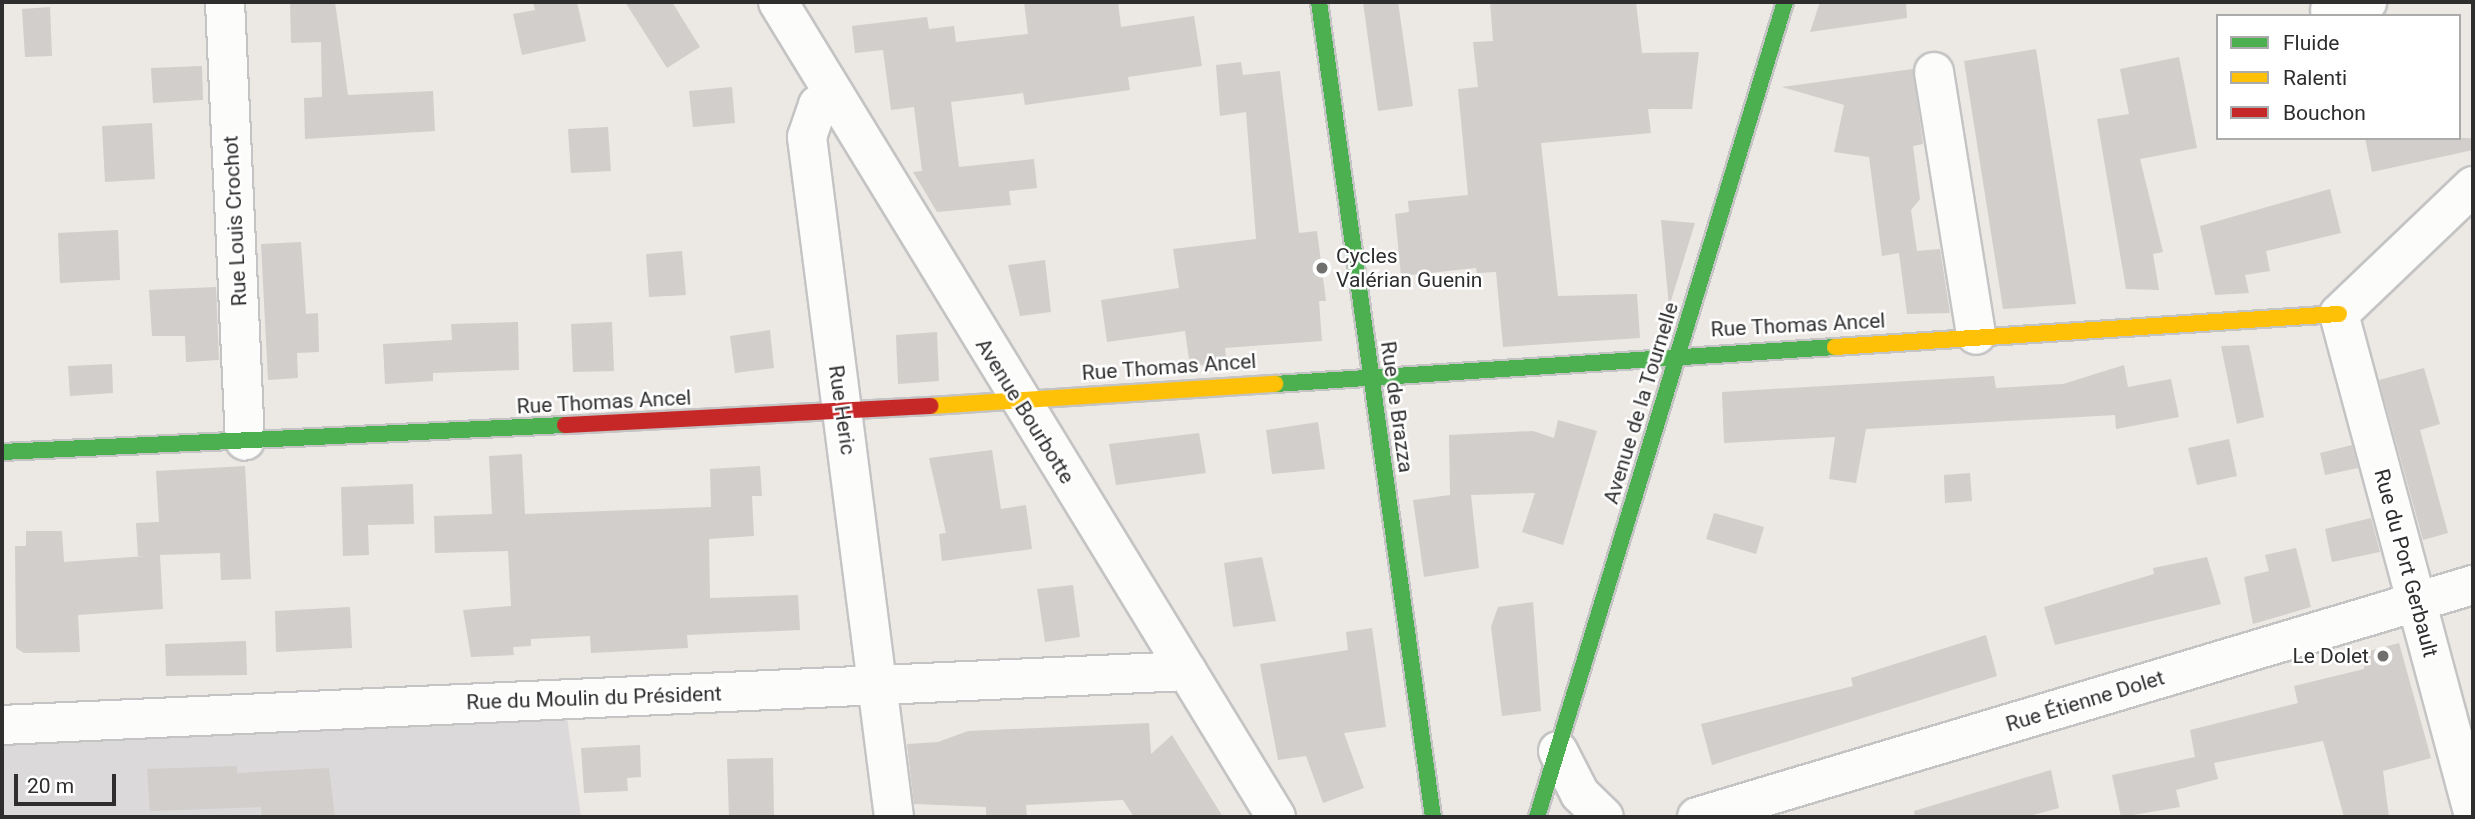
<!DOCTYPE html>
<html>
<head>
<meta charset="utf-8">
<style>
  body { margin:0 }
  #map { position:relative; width:2475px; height:819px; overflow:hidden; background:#ece8e4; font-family:Roboto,sans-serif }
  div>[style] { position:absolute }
  .industrial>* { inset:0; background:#dcd9db }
  .building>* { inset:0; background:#d1cecb }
  .roads { filter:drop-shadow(2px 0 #c5c4c5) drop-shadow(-2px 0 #c5c4c5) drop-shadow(0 2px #c5c4c5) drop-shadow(0 -2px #c5c4c5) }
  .street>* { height:38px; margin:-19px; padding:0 19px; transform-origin:19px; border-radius:19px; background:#fcfcfb }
  .fast>* { height:16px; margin:-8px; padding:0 8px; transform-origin:8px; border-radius:8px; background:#4caf50 }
  .slow>* { height:16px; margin:-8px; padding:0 8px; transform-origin:8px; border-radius:8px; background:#ffc107 }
  .jam>* { height:16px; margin:-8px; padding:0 8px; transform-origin:8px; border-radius:8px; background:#c62828 }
  .dots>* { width:19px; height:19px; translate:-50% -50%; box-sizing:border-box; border:4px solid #fff; border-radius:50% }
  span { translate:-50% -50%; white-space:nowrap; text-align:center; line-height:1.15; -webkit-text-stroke:5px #fff; paint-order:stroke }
  .street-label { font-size:21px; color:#2e2e2e }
  .poi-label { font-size:21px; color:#2e2e2e }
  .left { translate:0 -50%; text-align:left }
  .right { translate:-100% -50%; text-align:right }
  .frame { position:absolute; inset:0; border:4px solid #2e2e2e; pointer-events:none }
  .legend { position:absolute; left:2216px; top:14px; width:245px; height:126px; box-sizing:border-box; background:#fff; border:2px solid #ababab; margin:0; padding:9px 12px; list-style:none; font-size:21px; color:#2e2e2e }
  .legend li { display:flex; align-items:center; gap:14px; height:35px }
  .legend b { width:35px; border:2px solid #ababab }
  .scale { position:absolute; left:14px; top:774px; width:102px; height:32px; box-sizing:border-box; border:4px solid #2e2e2e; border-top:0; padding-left:9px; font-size:21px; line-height:24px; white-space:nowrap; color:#2e2e2e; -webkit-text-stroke:5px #fff; paint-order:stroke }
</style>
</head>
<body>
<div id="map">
  <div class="industrial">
    <i style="clip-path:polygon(567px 717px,581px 817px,2px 817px,2px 742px)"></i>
  </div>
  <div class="building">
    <i style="clip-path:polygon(290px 2px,335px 2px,348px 95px,433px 91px,435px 131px,305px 139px,304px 98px,322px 97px,321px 42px,291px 43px)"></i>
    <i style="clip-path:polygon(533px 2px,577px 2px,586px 41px,522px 55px,513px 14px,535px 10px)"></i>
    <i style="clip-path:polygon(625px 2px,672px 2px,700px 47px,667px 68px)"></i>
    <i style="clip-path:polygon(1024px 2px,1118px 2px,1121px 27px,1194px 16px,1202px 66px,1128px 77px,1130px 90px,1025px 105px,1023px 93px,951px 102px,959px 167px,1034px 159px,1037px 188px,1009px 191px,1011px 205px,937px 212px,913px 172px,922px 171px,914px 107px,891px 110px,883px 50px,855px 53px,852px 26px,927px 17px,929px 29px,954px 26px,956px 42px,1028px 34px)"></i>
    <i style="clip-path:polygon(1363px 2px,1398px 2px,1413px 106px,1378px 111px)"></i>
    <i style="clip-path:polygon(1490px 2px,1636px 2px,1642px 53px,1699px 52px,1692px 109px,1648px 109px,1651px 133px,1541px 143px,1558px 296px,1637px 294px,1640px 338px,1503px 347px,1496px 272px,1477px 273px,1476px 268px,1401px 276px,1395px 214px,1409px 212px,1408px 201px,1468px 195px,1458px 89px,1478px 87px,1473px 42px,1493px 41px)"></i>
    <i style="clip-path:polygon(1820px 2px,1906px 2px,1907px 18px,1810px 32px)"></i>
    <i style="clip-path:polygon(50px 7px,52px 56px,25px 57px,22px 9px)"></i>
    <i style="clip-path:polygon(2036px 49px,2076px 304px,2003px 309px,1964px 61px)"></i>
    <i style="clip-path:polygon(2179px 57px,2197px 148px,2140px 159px,2163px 252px,2153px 254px,2159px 290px,2126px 289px,2097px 119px,2129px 114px,2120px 69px)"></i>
    <i style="clip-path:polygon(1241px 62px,1243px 75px,1280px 71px,1299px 233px,1317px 231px,1326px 301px,1319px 301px,1322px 341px,1225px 348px,1227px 364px,1190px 366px,1185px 331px,1107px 342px,1101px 300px,1179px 288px,1173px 249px,1256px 239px,1246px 112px,1220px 116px,1216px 65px)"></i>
    <i style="clip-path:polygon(202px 66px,203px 100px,153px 103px,151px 68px)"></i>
    <i style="clip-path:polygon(1913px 69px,1923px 144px,1913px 146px,1920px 199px,1911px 210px,1917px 251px,1940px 249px,1950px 313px,1907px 314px,1899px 253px,1882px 256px,1869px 157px,1834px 152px,1844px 105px,1782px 87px)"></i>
    <i style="clip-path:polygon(732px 87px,735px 123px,693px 127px,689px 91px)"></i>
    <i style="clip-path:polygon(152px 123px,155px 179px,105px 182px,102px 126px)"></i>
    <i style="clip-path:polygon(608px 127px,611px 171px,571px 173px,568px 129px)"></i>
    <i style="clip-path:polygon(2365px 138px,2471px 138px,2473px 150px,2372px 172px)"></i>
    <i style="clip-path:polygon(2330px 189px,2341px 233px,2266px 251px,2270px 271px,2245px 275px,2249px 293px,2215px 295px,2200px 226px)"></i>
    <i style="clip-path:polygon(1661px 220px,1695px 223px,1669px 307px)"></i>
    <i style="clip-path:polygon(118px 230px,120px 280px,60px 283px,58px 233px)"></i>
    <i style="clip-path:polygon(301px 242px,306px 314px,318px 313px,319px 352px,297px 353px,298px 378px,268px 380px,261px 244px)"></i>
    <i style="clip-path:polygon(682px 251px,686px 295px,649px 297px,646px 254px)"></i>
    <i style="clip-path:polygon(1045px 260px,1051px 312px,1020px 316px,1008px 265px)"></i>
    <i style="clip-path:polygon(216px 287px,219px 360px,186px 362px,185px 336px,152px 336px,149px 290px)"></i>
    <i style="clip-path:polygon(518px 322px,519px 370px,433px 373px,433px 381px,385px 384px,383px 344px,452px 340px,451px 324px)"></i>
    <i style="clip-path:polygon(612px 322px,614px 371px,573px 372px,571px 324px)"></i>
    <i style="clip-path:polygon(770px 330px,774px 368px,735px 373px,730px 336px)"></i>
    <i style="clip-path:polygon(937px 332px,939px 381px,898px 384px,896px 335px)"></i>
    <i style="clip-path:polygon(2249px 345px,2264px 417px,2237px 424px,2221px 346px)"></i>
    <i style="clip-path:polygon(112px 364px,113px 393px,70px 396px,68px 366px)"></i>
    <i style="clip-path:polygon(2124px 365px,2128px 387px,2171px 379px,2179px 417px,2116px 429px,2115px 415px,1866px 429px,1856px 483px,1829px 479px,1835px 437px,1724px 443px,1722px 392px,1994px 376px,1996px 388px,2063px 384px)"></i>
    <i style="clip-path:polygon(2424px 368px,2440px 424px,2420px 430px,2448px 533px,2423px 540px,2379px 380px)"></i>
    <i style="clip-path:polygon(1558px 420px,1597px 431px,1563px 545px,1522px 532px,1535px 493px,1471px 495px,1479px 568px,1424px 577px,1413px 500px,1450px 495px,1449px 435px,1533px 431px,1554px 438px)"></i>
    <i style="clip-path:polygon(1318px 422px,1325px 469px,1272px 474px,1266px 430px)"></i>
    <i style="clip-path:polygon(1199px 433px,1206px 473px,1116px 485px,1109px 444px)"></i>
    <i style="clip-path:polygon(2229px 439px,2237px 476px,2197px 485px,2188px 448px)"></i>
    <i style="clip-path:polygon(2352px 445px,2358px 468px,2325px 475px,2320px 453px)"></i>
    <i style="clip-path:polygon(992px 450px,1001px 509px,1026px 505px,1032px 549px,942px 561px,939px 534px,946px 533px,929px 458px)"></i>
    <i style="clip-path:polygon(522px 454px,525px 514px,711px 507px,710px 469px,760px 466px,762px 496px,752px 496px,754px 536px,709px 539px,710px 598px,798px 595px,800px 630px,687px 635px,688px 648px,591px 653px,590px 636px,531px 639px,531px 646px,513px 647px,514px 655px,471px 657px,463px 610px,511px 606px,508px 551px,435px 553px,434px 516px,492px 514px,489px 456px)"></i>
    <i style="clip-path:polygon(245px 466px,251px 579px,221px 580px,220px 553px,160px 555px,163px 609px,78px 615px,80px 652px,24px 653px,16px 648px,15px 546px,26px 546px,26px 531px,62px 531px,64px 562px,146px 556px,138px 556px,136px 523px,159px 522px,156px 471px)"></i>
    <i style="clip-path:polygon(1970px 473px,1972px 501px,1945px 503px,1944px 475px)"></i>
    <i style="clip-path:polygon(413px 484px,414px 524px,368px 525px,369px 555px,343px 556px,341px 487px)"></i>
    <i style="clip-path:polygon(1714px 513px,1764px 527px,1756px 554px,1706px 539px)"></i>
    <i style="clip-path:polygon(2371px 518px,2380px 552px,2332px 562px,2325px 529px)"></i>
    <i style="clip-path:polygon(2296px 548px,2311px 607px,2253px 624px,2244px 577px,2269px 571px,2265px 555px)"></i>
    <i style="clip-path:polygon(1262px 557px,1276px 621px,1233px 627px,1224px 563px)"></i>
    <i style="clip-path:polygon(2207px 557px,2221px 604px,2055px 645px,2044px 607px,2154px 574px,2153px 568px)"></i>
    <i style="clip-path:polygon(1073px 585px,1080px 637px,1045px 642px,1037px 589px)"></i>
    <i style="clip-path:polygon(1533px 602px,1541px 711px,1502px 716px,1491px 627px,1498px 607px)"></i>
    <i style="clip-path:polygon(350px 607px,352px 648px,276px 652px,275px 611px)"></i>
    <i style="clip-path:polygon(1372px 628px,1386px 727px,1344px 733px,1364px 788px,1323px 803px,1306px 756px,1278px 760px,1260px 664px,1348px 650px,1346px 632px)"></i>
    <i style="clip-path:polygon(1986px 635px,1997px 676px,1712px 765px,1701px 724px,1853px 686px,1851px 678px)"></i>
    <i style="clip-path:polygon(246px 641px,247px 675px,166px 676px,165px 644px)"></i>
    <i style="clip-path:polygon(2399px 643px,2431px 758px,2383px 771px,2389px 817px,2344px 817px,2323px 741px,2214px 763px,2218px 779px,2176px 790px,2180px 807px,2121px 817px,2112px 775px,2195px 757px,2190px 730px,2298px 703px,2294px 686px,2364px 669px,2366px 652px)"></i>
    <i style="clip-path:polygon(1149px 723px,1151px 754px,1172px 735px,1223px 817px,1134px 817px,1123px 800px,1026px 805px,1027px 817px,986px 817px,986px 807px,914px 804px,907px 744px,938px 742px,968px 731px)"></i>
    <i style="clip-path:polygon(640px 745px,641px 777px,627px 778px,628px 791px,584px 793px,581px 748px)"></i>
    <i style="clip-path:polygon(773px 758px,774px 817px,729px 817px,727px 759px)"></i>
    <i style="clip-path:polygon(237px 766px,237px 773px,329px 768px,335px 817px,262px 817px,261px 807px,150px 811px,147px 769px)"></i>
    <i style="clip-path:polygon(2051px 770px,2059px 808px,2026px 817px,1915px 817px,1914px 811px)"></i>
  </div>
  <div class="roads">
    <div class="street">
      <i style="left:225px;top:2px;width:439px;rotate:87.4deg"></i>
      <i style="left:778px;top:2px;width:955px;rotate:58.57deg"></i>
      <i style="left:2330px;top:10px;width:38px;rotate:-12deg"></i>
      <i style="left:1934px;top:72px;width:266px;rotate:80.9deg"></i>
      <i style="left:831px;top:96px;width:16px;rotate:145deg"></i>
      <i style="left:818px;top:105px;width:34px;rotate:109deg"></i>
      <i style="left:807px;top:137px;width:686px;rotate:82.71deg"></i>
      <i style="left:2473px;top:186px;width:185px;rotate:136.3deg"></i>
      <i style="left:2339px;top:314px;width:516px;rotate:74.94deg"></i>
      <i style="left:2px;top:725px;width:1186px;rotate:-2.61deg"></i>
      <i style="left:1558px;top:751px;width:48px;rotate:62.9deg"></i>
      <i style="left:1580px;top:794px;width:33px;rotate:44deg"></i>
      <i style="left:1697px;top:817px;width:810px;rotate:-16.65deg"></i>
    </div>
    <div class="fast">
      <i style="left:1319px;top:2px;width:823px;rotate:82.04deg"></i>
      <i style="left:1275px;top:384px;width:561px;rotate:-3.78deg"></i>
      <i style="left:2px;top:452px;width:564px;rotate:-2.75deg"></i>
      <i style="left:1537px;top:817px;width:852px;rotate:-73.08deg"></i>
    </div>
    <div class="slow">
      <i style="left:1835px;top:347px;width:505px;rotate:-3.75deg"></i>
      <i style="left:931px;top:406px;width:345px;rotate:-3.7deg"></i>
    </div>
    <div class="jam">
      <i style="left:565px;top:425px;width:366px;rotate:-3deg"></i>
    </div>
  </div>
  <div class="dots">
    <i style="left:1322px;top:268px;background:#706f6e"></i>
    <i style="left:2383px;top:656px;background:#706f6e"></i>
  </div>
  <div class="street-label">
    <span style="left:235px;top:221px;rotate:-93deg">Rue Louis Crochot</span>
    <span style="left:1798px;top:325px;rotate:-3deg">Rue Thomas Ancel</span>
    <span style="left:1169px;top:367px;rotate:-4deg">Rue Thomas Ancel</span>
    <span style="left:604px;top:402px;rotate:-3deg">Rue Thomas Ancel</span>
    <span style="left:1641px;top:403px;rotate:-73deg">Avenue de la Tournelle</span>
    <span style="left:1397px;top:407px;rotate:82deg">Rue de Brazza</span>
    <span style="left:842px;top:410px;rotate:82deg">Rue Heric</span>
    <span style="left:1025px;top:411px;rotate:58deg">Avenue Bourbotte</span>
    <span style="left:2406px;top:563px;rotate:75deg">Rue du Port Gerbault</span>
    <span style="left:594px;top:698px;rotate:-2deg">Rue du Moulin du Président</span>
    <span style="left:2085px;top:701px;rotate:-17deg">Rue Étienne Dolet</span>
  </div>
  <div class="poi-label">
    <span class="left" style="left:1336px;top:268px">Cycles<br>Valérian Guenin</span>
    <span class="right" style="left:2369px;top:656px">Le Dolet</span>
  </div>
  <div class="frame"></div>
  <ul class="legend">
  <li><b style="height:9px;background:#4caf50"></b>Fluide</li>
  <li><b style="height:9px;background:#ffc107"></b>Ralenti</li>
  <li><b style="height:9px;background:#c62828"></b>Bouchon</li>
  </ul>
  <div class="scale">20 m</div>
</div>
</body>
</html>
